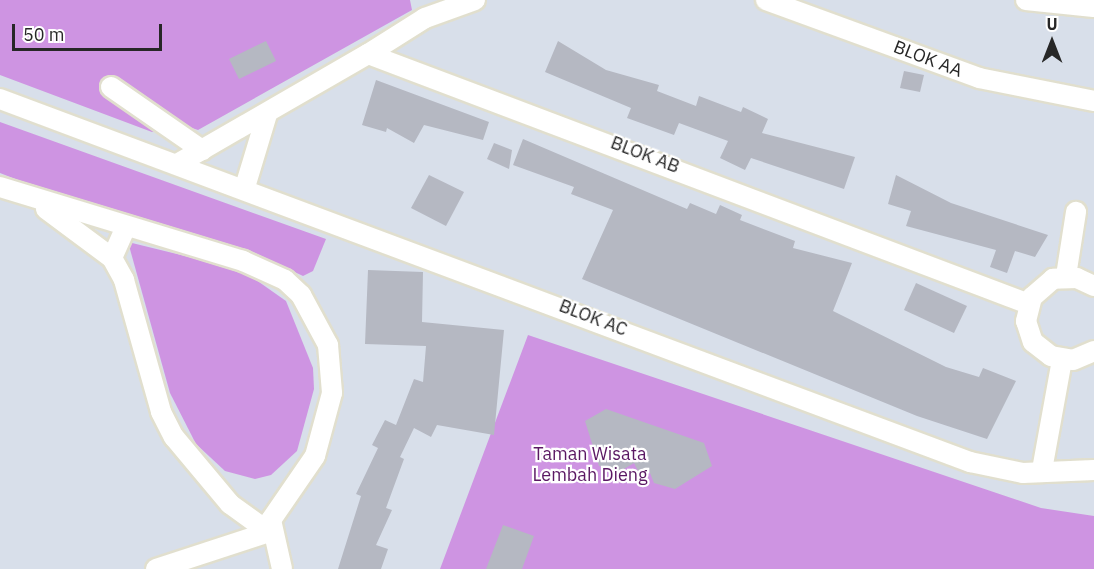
<!DOCTYPE html>
<html>
<head>
<meta charset="utf-8">
<style>
  body { margin:0 }
  #map { position:relative; width:1094px; height:569px; overflow:hidden; background:#d8dfea; font-family:"IBM Plex Sans",sans-serif }
  div>[style] { position:absolute }
  .green>* { inset:0; background:#ce94e2 }
  .building>* { inset:0; background:#b5b8c2 }
  .roads { filter:drop-shadow(2px 0 #e1dfce) drop-shadow(-2px 0 #e1dfce) drop-shadow(0 2px #e1dfce) drop-shadow(0 -2px #e1dfce) }
  .minor>* { height:20px; margin:-10px; padding:0 10px; transform-origin:10px; border-radius:10px; background:#fff }
  span { translate:-50% -50%; white-space:nowrap; text-align:center; line-height:1.15; -webkit-text-stroke:4.5px #fff; paint-order:stroke }
  .street-label { font-size:18px; color:#272727 }
  .park-label { font-size:18px; color:#5a1863 }
  .north { position:absolute; left:1022px; top:12px; width:60px; height:60px; -webkit-text-stroke:4px #fff; paint-order:stroke; rotate:0deg; font-size:16px; font-weight:700; line-height:24px; text-align:center; color:#272727 }
  .north::after { content:''; display:block; margin:auto; width:21px; height:27px; background:#272727; clip-path:polygon(50% 0,100% 100%,50% 72%,0 100%) }
  .scale { position:absolute; left:12px; top:24px; width:150px; height:27px; box-sizing:border-box; border:3px solid #272727; border-top:0; padding-left:8px; font-size:18px; line-height:21px; white-space:nowrap; color:#272727; -webkit-text-stroke:4px #fff; paint-order:stroke }
</style>
</head>
<body>
<div id="map">
  <div class="green">
    <i style="clip-path:polygon(0 0,410px 0,412px 10px,198px 130px,183px 125px,152px 132px,0 75px)"></i>
    <i style="clip-path:polygon(0 122px,326px 239px,313px 271px,303px 276px,253px 252px,41px 189px,0 173px)"></i>
    <i style="clip-path:polygon(128px 242px,242px 270px,286px 301px,313px 368px,314px 389px,297px 451px,271px 475px,255px 479px,225px 471px,196px 444px,170px 393px)"></i>
    <i style="clip-path:polygon(528px 335px,1041px 508px,1094px 516px,1094px 569px,440px 569px)"></i>
  </div>
  <div class="building">
    <i style="clip-path:polygon(266px 41px,276px 61px,239px 79px,229px 59px)"></i>
    <i style="clip-path:polygon(558px 41px,606px 70px,659px 85px,657px 91px,696px 106px,699px 96px,741px 112px,743px 107px,768px 119px,762px 133px,855px 157px,844px 189px,751px 158px,745px 170px,720px 158px,728px 141px,679px 123px,674px 135px,627px 118px,631px 108px,545px 72px)"></i>
    <i style="clip-path:polygon(904px 71px,924px 75px,920px 92px,900px 88px)"></i>
    <i style="clip-path:polygon(376px 80px,489px 122px,483px 140px,424px 125px,414px 143px,387px 128px,386px 132px,362px 125px)"></i>
    <i style="clip-path:polygon(523px 139px,687px 209px,690px 203px,716px 214px,720px 205px,742px 215px,740px 220px,795px 241px,793px 248px,852px 263px,833px 311px,946px 367px,979px 377px,983px 368px,1016px 381px,987px 439px,917px 416px,582px 279px,613px 210px,571px 194px,574px 187px,513px 165px)"></i>
    <i style="clip-path:polygon(494px 143px,512px 150px,509px 169px,487px 159px)"></i>
    <i style="clip-path:polygon(429px 175px,464px 192px,446px 226px,411px 208px)"></i>
    <i style="clip-path:polygon(896px 175px,951px 203px,1048px 235px,1035px 257px,1015px 251px,1007px 273px,990px 267px,996px 250px,906px 226px,911px 211px,888px 204px)"></i>
    <i style="clip-path:polygon(368px 270px,423px 272px,422px 322px,504px 330px,494px 435px,437px 425px,431px 437px,414px 428px,400px 457px,404px 459px,386px 508px,392px 510px,376px 545px,388px 549px,381px 569px,338px 569px,361px 496px,356px 494px,378px 448px,372px 445px,385px 420px,396px 425px,414px 379px,423px 382px,426px 346px,365px 344px)"></i>
    <i style="clip-path:polygon(916px 283px,967px 306px,954px 333px,904px 310px)"></i>
    <i style="clip-path:polygon(606px 409px,704px 443px,712px 466px,675px 489px,654px 483px,648px 468px,639px 473px,634px 463px,619px 472px,599px 466px,585px 421px)"></i>
    <i style="clip-path:polygon(503px 525px,534px 536px,522px 569px,486px 569px)"></i>
  </div>
  <div class="roads">
    <div class="minor">
      <i style="left:766px;top:0;width:227px;rotate:20.1deg"></i>
      <i style="left:979px;top:78px;width:117px;rotate:11.3deg"></i>
      <i style="left:1026px;top:0;width:68px;rotate:5.9deg"></i>
      <i style="left:368px;top:54px;width:67px;rotate:-32.3deg"></i>
      <i style="left:425px;top:18px;width:53px;rotate:-19.8deg"></i>
      <i style="left:111px;top:87px;width:111px;rotate:34.7deg"></i>
      <i style="left:0;top:99px;width:1036px;rotate:20.52deg"></i>
      <i style="left:970px;top:462px;width:54px;rotate:11.7deg"></i>
      <i style="left:1023px;top:473px;width:71px;rotate:-2.4deg"></i>
      <i style="left:179px;top:163px;width:218px;rotate:-30deg"></i>
      <i style="left:368px;top:54px;width:707px;rotate:20.72deg"></i>
      <i style="left:0;top:187px;width:254px;rotate:16.9deg"></i>
      <i style="left:243px;top:261px;width:46px;rotate:24.3deg"></i>
      <i style="left:285px;top:280px;width:22px;rotate:43deg"></i>
      <i style="left:301px;top:295px;width:57px;rotate:61.6deg"></i>
      <i style="left:328px;top:345px;width:48px;rotate:85.2deg"></i>
      <i style="left:332px;top:393px;width:65px;rotate:105.1deg"></i>
      <i style="left:315px;top:456px;width:78px;rotate:124.5deg"></i>
      <i style="left:271px;top:520px;width:50px;rotate:77.3deg"></i>
      <i style="left:245px;top:187px;width:76px;rotate:-73.2deg"></i>
      <i style="left:46px;top:209px;width:82px;rotate:36.6deg"></i>
      <i style="left:112px;top:258px;width:25px;rotate:61deg"></i>
      <i style="left:124px;top:280px;width:137px;rotate:74.3deg"></i>
      <i style="left:161px;top:412px;width:28px;rotate:63deg"></i>
      <i style="left:174px;top:437px;width:87px;rotate:50.1deg"></i>
      <i style="left:230px;top:504px;width:48px;rotate:35.7deg"></i>
      <i style="left:112px;top:258px;width:35px;rotate:-66deg"></i>
      <i style="left:1066px;top:276px;width:65px;rotate:-81.1deg"></i>
      <i style="left:1094px;top:286px;width:19px;rotate:-155deg"></i>
      <i style="left:1077px;top:278px;width:24px;rotate:178deg"></i>
      <i style="left:1053px;top:279px;width:28px;rotate:139deg"></i>
      <i style="left:1032px;top:297px;width:25px;rotate:104deg"></i>
      <i style="left:1026px;top:321px;width:22px;rotate:72deg"></i>
      <i style="left:1033px;top:342px;width:23px;rotate:38deg"></i>
      <i style="left:1051px;top:356px;width:22px;rotate:10deg"></i>
      <i style="left:1073px;top:360px;width:23px;rotate:-23deg"></i>
      <i style="left:1042px;top:470px;width:112px;rotate:-79.7deg"></i>
      <i style="left:156px;top:569px;width:119px;rotate:-18.1deg"></i>
    </div>
  </div>
  <div class="street-label">
    <span style="left:928px;top:59px;rotate:21deg">BLOK AA</span>
    <span style="left:645px;top:155px;rotate:21deg">BLOK AB</span>
    <span style="left:593px;top:318px;rotate:21deg">BLOK AC</span>
  </div>
  <div class="park-label">
    <span style="left:590px;top:465px">Taman Wisata<br>Lembah Dieng</span>
  </div>
  <div class="north">U</div>
  <div class="scale">50 m</div>
</div>
</body>
</html>
